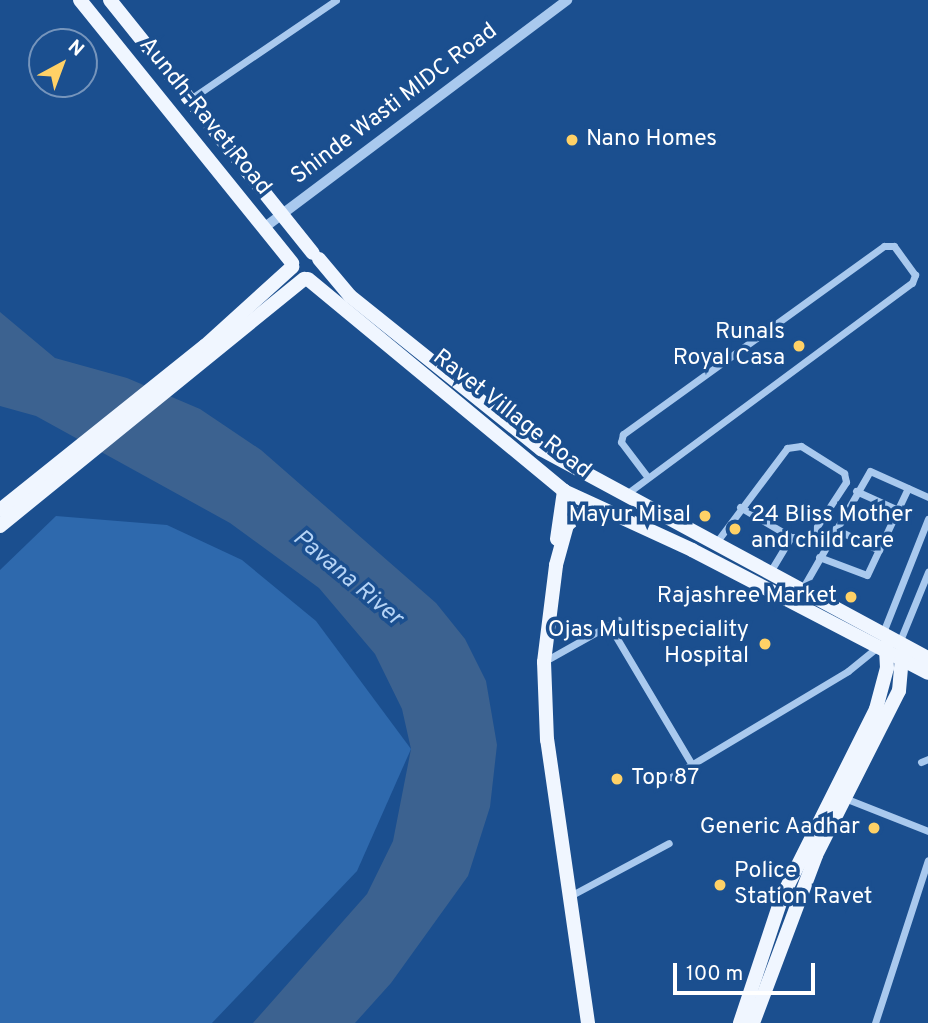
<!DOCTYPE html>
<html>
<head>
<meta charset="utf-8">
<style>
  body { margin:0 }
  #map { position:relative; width:928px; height:1023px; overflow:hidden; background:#1b4f8f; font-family:Overpass,sans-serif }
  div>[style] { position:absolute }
  .green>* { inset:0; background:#2e69ad }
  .water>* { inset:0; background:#3c6290 }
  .minor>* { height:7px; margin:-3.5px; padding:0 3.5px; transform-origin:3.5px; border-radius:3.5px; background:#a9c9ee }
  .tertiary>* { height:10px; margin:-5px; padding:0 5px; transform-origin:5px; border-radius:5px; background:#a9c9ee }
  .primary>* { height:14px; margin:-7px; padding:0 7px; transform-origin:7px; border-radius:7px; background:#f0f6ff }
  .dots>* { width:19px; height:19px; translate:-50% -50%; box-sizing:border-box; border:4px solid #1b4f8f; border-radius:50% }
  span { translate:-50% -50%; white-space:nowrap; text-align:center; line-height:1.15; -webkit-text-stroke:7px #1b4f8f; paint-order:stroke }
  .street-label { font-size:23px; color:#fff }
  .poi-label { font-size:23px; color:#fff }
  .left { translate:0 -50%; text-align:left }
  .right { translate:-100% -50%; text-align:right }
  .water-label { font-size:24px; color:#b5d3f5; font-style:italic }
  .north { position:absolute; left:28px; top:28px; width:70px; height:70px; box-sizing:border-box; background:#1b4f8f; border:2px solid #7695bc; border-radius:50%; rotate:41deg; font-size:19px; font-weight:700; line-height:28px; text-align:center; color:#fff }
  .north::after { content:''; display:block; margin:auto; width:24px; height:32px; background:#ffd166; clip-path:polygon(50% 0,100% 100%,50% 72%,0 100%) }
  .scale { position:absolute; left:673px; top:963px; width:142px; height:32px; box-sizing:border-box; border:4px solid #fff; border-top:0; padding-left:9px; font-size:21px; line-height:24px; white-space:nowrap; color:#fff; -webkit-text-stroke:5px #1b4f8f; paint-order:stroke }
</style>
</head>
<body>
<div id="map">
  <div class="green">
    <i style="clip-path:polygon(56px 516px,167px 525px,242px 560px,316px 621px,411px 749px,357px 871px,212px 1023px,0 1023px,0 570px)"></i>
  </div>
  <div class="water">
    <i style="clip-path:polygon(0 312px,55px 358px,127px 378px,200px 409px,261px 450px,436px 603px,465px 639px,486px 681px,497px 745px,490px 807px,468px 876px,391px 983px,355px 1023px,253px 1023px,367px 894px,393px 841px,411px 749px,402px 709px,375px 654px,319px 588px,230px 523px,36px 416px,0 406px)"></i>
  </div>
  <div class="minor">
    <i style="left:192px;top:98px;width:174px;rotate:-34.2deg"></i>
    <i style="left:856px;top:491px;width:46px;rotate:24.3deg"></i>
    <i style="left:625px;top:495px;width:357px;rotate:-36.5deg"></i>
    <i style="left:912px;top:283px;width:9px;rotate:-69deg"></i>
    <i style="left:915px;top:275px;width:36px;rotate:-126deg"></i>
    <i style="left:894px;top:246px;width:10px;rotate:180deg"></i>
    <i style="left:884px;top:246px;width:322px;rotate:144.2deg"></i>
    <i style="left:623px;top:434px;width:8px;rotate:104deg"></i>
    <i style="left:621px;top:442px;width:41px;rotate:52.9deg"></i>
    <i style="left:740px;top:507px;width:59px;rotate:30.5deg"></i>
    <i style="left:835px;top:529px;width:49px;rotate:25.5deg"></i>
    <i style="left:715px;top:544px;width:120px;rotate:-53.1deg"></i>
    <i style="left:787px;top:448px;width:14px;rotate:-8deg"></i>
    <i style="left:801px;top:446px;width:51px;rotate:32.1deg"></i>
    <i style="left:844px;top:473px;width:9px;rotate:77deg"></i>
    <i style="left:846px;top:482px;width:66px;rotate:123.2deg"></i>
    <i style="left:810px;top:537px;width:19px;rotate:180deg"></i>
    <i style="left:791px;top:537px;width:41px;rotate:121deg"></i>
    <i style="left:819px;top:557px;width:51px;rotate:20.6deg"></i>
    <i style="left:867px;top:575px;width:96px;rotate:-64.8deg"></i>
    <i style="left:801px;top:591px;width:138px;rotate:-60.1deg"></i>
    <i style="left:870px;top:471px;width:64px;rotate:24.1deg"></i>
    <i style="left:609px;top:625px;width:163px;rotate:59.3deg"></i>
    <i style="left:882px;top:635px;width:125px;rotate:-68.4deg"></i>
    <i style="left:899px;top:643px;width:77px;rotate:-67.8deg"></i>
    <i style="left:545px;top:661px;width:84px;rotate:-29.3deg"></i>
    <i style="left:921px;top:762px;width:8px;rotate:-23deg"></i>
    <i style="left:671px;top:777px;width:206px;rotate:-30.9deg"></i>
    <i style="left:848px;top:671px;width:38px;rotate:-39deg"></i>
    <i style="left:842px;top:797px;width:92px;rotate:21.6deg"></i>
    <i style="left:570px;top:896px;width:112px;rotate:-28.2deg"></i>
    <i style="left:875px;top:1023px;width:171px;rotate:-72deg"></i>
  </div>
  <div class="tertiary">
    <i style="left:265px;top:227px;width:378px;rotate:-36.9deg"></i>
  </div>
  <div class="primary">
    <i style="left:80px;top:0;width:338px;rotate:51.1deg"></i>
    <i style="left:110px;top:0;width:324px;rotate:51.3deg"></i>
    <i style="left:319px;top:259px;width:48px;rotate:50deg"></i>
    <i style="left:350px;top:296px;width:245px;rotate:38.7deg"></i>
    <i style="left:541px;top:449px;width:440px;rotate:28.4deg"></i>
    <i style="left:308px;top:279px;width:332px;rotate:39.6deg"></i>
    <i style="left:564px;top:491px;width:141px;rotate:24.7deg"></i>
    <i style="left:692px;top:550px;width:266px;rotate:27.5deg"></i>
    <i style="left:0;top:510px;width:263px;rotate:-38.7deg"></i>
    <i style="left:205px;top:346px;width:118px;rotate:-42.2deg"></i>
    <i style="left:0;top:526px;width:392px;rotate:-39.1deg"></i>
    <i style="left:557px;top:539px;width:49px;rotate:-81.7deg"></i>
    <i style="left:588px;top:1023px;width:286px;rotate:-98.2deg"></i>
    <i style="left:547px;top:740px;width:78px;rotate:-92.2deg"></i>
    <i style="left:544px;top:662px;width:98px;rotate:-82.9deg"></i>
    <i style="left:556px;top:565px;width:41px;rotate:-74.6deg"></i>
    <i style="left:567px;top:525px;width:17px;rotate:-40deg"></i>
    <i style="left:580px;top:514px;width:19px;rotate:-18deg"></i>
    <i style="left:740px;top:1023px;width:133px;rotate:-71.6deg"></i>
    <i style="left:782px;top:897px;width:210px;rotate:-63.4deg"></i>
    <i style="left:876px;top:709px;width:42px;rotate:-75deg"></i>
    <i style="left:887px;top:668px;width:22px;rotate:-93deg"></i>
    <i style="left:753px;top:1023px;width:179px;rotate:-69.4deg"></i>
    <i style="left:816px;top:855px;width:184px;rotate:-63.2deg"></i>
    <i style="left:899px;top:691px;width:37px;rotate:-85deg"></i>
  </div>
  <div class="dots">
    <i style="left:572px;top:140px;background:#ffd166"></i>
    <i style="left:799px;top:346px;background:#ffd166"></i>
    <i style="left:705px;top:516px;background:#ffd166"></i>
    <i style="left:735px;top:529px;background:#ffd166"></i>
    <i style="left:851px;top:597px;background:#ffd166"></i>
    <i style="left:765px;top:644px;background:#ffd166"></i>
    <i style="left:617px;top:779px;background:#ffd166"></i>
    <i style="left:874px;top:828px;background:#ffd166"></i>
    <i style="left:720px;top:885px;background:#ffd166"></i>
  </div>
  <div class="street-label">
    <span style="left:395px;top:105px;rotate:-37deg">Shinde Wasti MIDC Road</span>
    <span style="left:204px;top:117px;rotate:51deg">Aundh-Ravet Road</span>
    <span style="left:511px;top:415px;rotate:38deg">Ravet Village Road</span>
  </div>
  <div class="poi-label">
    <span class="left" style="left:586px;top:140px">Nano Homes</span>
    <span class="right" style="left:785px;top:346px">Runals<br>Royal Casa</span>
    <span class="right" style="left:691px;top:516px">Mayur Misal</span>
    <span class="left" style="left:751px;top:529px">24 Bliss Mother<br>and child care</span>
    <span class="right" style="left:837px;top:597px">Rajashree Market</span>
    <span class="right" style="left:749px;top:644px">Ojas Multispeciality<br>Hospital</span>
    <span class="left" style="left:631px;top:779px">Top 87</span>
    <span class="right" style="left:860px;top:828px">Generic Aadhar</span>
    <span class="left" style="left:734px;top:885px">Police<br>Station Ravet</span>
  </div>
  <div class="water-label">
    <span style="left:347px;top:579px;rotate:40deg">Pavana River</span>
  </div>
  <div class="north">N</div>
  <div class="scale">100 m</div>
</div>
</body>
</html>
